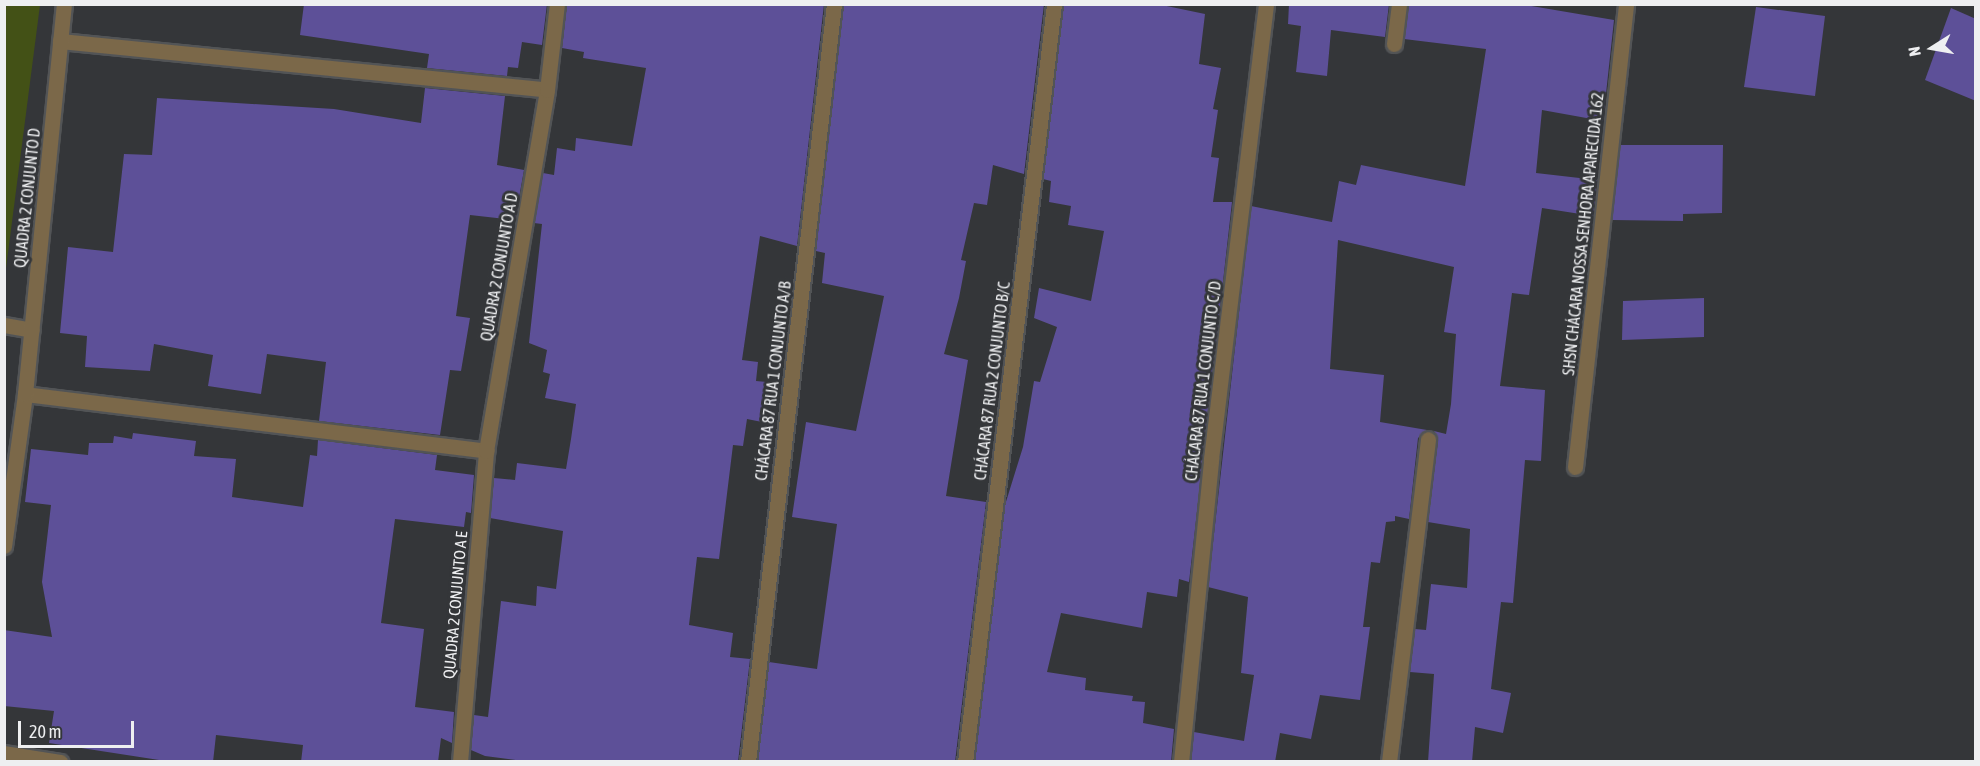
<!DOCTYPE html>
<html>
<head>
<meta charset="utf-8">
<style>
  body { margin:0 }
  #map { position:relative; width:1980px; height:766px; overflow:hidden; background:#343639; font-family:"Asap Condensed",sans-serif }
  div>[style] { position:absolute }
  .green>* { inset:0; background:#435116 }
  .building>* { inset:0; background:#5d5098 }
  .roads { filter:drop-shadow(2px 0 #525456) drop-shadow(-2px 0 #525456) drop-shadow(0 2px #525456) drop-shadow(0 -2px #525456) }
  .street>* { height:15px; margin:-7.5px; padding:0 7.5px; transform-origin:7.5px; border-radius:7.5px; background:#7b6849 }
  span { translate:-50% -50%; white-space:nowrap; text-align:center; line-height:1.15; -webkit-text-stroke:6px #343639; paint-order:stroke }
  .street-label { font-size:16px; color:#eeeff1 }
  .frame { position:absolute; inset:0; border:6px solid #eeeff1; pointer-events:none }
  .north { position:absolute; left:1902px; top:18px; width:60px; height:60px; -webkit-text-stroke:4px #343639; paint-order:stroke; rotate:259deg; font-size:16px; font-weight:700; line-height:24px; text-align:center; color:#eeeff1 }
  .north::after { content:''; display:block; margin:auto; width:21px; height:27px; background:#eeeff1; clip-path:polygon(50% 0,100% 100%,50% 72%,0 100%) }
  .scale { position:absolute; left:18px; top:721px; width:116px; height:27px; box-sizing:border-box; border:3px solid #eeeff1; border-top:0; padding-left:8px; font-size:18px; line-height:21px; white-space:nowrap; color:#eeeff1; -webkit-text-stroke:4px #343639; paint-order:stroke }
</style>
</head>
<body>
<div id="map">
  <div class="green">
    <i style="clip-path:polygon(4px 5px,40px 5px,5px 276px,4px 276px)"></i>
  </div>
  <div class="building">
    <i style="clip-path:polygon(304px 4px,547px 4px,542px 45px,522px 42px,518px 68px,508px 67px,507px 76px,427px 68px,429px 54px,300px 35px)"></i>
    <i style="clip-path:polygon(567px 4px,824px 4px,797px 246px,760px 236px,742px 360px,758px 362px,756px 381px,766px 382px,762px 422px,747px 419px,743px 446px,733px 445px,719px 559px,697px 557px,689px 625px,733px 633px,730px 657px,750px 659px,738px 762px,531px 762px,485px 756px,471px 750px,474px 715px,488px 717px,501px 601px,536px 606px,537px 586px,556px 589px,563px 531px,490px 518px,494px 478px,515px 480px,517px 463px,566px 469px,571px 439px,576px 404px,545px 398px,550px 374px,543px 372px,547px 350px,529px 343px,542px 224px,534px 223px,543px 173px,554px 175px,557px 148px,575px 151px,576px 138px,632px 146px,646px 68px,583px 58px,584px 52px,562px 48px)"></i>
    <i style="clip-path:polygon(844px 4px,1044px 4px,1024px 174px,993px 165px,987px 205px,974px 203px,961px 260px,966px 261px,959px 298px,944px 354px,968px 360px,946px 496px,986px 502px,955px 762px,758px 762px,769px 662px,817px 669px,837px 524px,792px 517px,806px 422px,856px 431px,884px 296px,822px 283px,825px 253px,816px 251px)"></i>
    <i style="clip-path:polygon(1064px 4px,1157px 4px,1205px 14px,1199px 64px,1221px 68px,1213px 109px,1218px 110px,1211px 157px,1219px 158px,1213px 202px,1232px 202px,1189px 582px,1179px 579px,1177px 597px,1147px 592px,1142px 628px,1061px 613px,1047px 672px,1086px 678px,1085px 690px,1133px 696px,1132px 701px,1145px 702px,1143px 723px,1174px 729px,1171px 762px,975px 762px,1005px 505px,1023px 447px,1034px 381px,1040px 382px,1057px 327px,1034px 318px,1039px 288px,1091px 301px,1104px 231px,1068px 225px,1071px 206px,1049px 202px,1051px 181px,1043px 179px)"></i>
    <i style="clip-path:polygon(1289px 4px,1389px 4px,1385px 37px,1331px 30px,1327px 76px,1296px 72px,1301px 26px,1288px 24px)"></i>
    <i style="clip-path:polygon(1409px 4px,1520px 4px,1614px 20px,1603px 121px,1542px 110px,1536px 173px,1597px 180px,1593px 216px,1542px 208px,1529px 295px,1512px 293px,1500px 386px,1545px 390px,1541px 461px,1525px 460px,1513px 603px,1501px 602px,1491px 689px,1511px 693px,1503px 733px,1475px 727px,1472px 762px,1428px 762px,1434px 674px,1410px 672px,1415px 629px,1426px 630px,1431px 584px,1467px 588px,1470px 529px,1428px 522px,1438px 440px,1434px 431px,1446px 434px,1451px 404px,1456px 334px,1444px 332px,1454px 267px,1338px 240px,1330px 369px,1384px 375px,1380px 422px,1427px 430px,1418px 438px,1409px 519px,1395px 516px,1395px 521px,1386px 522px,1380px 563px,1371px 562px,1363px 627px,1370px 627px,1360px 700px,1320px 695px,1311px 739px,1280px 733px,1275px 762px,1191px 762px,1194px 732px,1244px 741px,1254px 675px,1241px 673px,1248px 597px,1208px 587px,1251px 206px,1332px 222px,1339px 181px,1356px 185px,1361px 165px,1465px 186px,1486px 49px,1404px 39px)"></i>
    <i style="clip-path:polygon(1756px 7px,1825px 16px,1815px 96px,1744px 87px)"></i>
    <i style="clip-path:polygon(1951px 8px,1976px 19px,1976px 101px,1925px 80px)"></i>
    <i style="clip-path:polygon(425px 88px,505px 96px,497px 165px,524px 170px,515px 220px,470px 215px,456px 316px,470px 318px,461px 371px,450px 370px,440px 435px,319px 421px,326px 362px,267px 354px,261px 394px,208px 386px,213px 355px,154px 344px,150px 371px,85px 367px,87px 336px,60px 333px,68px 247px,113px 252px,124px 154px,152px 155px,157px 98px,334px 109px,421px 123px)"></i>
    <i style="clip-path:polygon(1620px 145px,1723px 145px,1722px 213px,1683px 214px,1683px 221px,1612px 220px)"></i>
    <i style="clip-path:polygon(1704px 298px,1704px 337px,1622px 340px,1623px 301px)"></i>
    <i style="clip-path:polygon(133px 433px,196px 441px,194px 456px,236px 459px,232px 497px,303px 507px,310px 455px,317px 456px,318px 440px,437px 455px,435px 470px,474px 475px,471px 513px,466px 512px,464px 527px,395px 519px,381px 623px,424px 629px,415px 707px,454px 712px,452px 743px,441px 738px,438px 762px,301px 762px,303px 745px,216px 735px,213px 762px,172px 762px,49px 743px,54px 711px,4px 706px,4px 630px,52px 637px,42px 582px,51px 505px,25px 502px,31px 449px,88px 455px,89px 443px,113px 443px,114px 436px,132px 439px)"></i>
  </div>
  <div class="roads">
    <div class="street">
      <i style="left:60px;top:41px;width:489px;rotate:5.7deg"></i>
      <i style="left:1394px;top:44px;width:40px;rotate:-82.9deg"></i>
      <i style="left:4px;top:325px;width:28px;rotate:10deg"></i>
      <i style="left:25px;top:394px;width:465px;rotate:7deg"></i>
      <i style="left:1575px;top:467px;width:466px;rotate:-83.7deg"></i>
      <i style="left:4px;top:546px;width:153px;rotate:-82.1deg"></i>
      <i style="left:25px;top:394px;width:392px;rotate:-84.3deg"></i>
      <i style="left:4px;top:753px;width:57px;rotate:9.1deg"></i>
      <i style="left:460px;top:762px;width:312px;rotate:-85.2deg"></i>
      <i style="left:486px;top:451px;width:366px;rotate:-80.4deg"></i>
      <i style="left:547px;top:90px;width:87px;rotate:-83.4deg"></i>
      <i style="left:748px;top:762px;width:763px;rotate:-83.53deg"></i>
      <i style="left:965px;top:762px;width:763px;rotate:-83.3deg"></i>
      <i style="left:1181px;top:762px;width:304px;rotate:-84.3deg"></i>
      <i style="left:1211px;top:459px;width:458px;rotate:-83.1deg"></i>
      <i style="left:1389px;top:762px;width:325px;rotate:-83.1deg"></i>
    </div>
  </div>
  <div class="street-label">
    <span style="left:27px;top:198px;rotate:-84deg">QUADRA 2 CONJUNTO D</span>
    <span style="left:1583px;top:234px;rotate:-84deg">SHSN CHÁCARA NOSSA SENHORA APARECIDA 162</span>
    <span style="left:499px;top:267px;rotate:-80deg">QUADRA 2 CONJUNTO A D</span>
    <span style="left:773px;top:381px;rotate:-83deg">CHÁCARA 87 RUA 1 CONJUNTO A/B</span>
    <span style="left:992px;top:381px;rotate:-83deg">CHÁCARA 87 RUA 2 CONJUNTO B/C</span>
    <span style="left:1203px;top:381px;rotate:-83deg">CHÁCARA 87 RUA 1 CONJUNTO C/D</span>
    <span style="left:455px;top:605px;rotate:-85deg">QUADRA 2 CONJUNTO A E</span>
  </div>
  <div class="frame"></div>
  <div class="north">N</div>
  <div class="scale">20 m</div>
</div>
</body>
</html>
